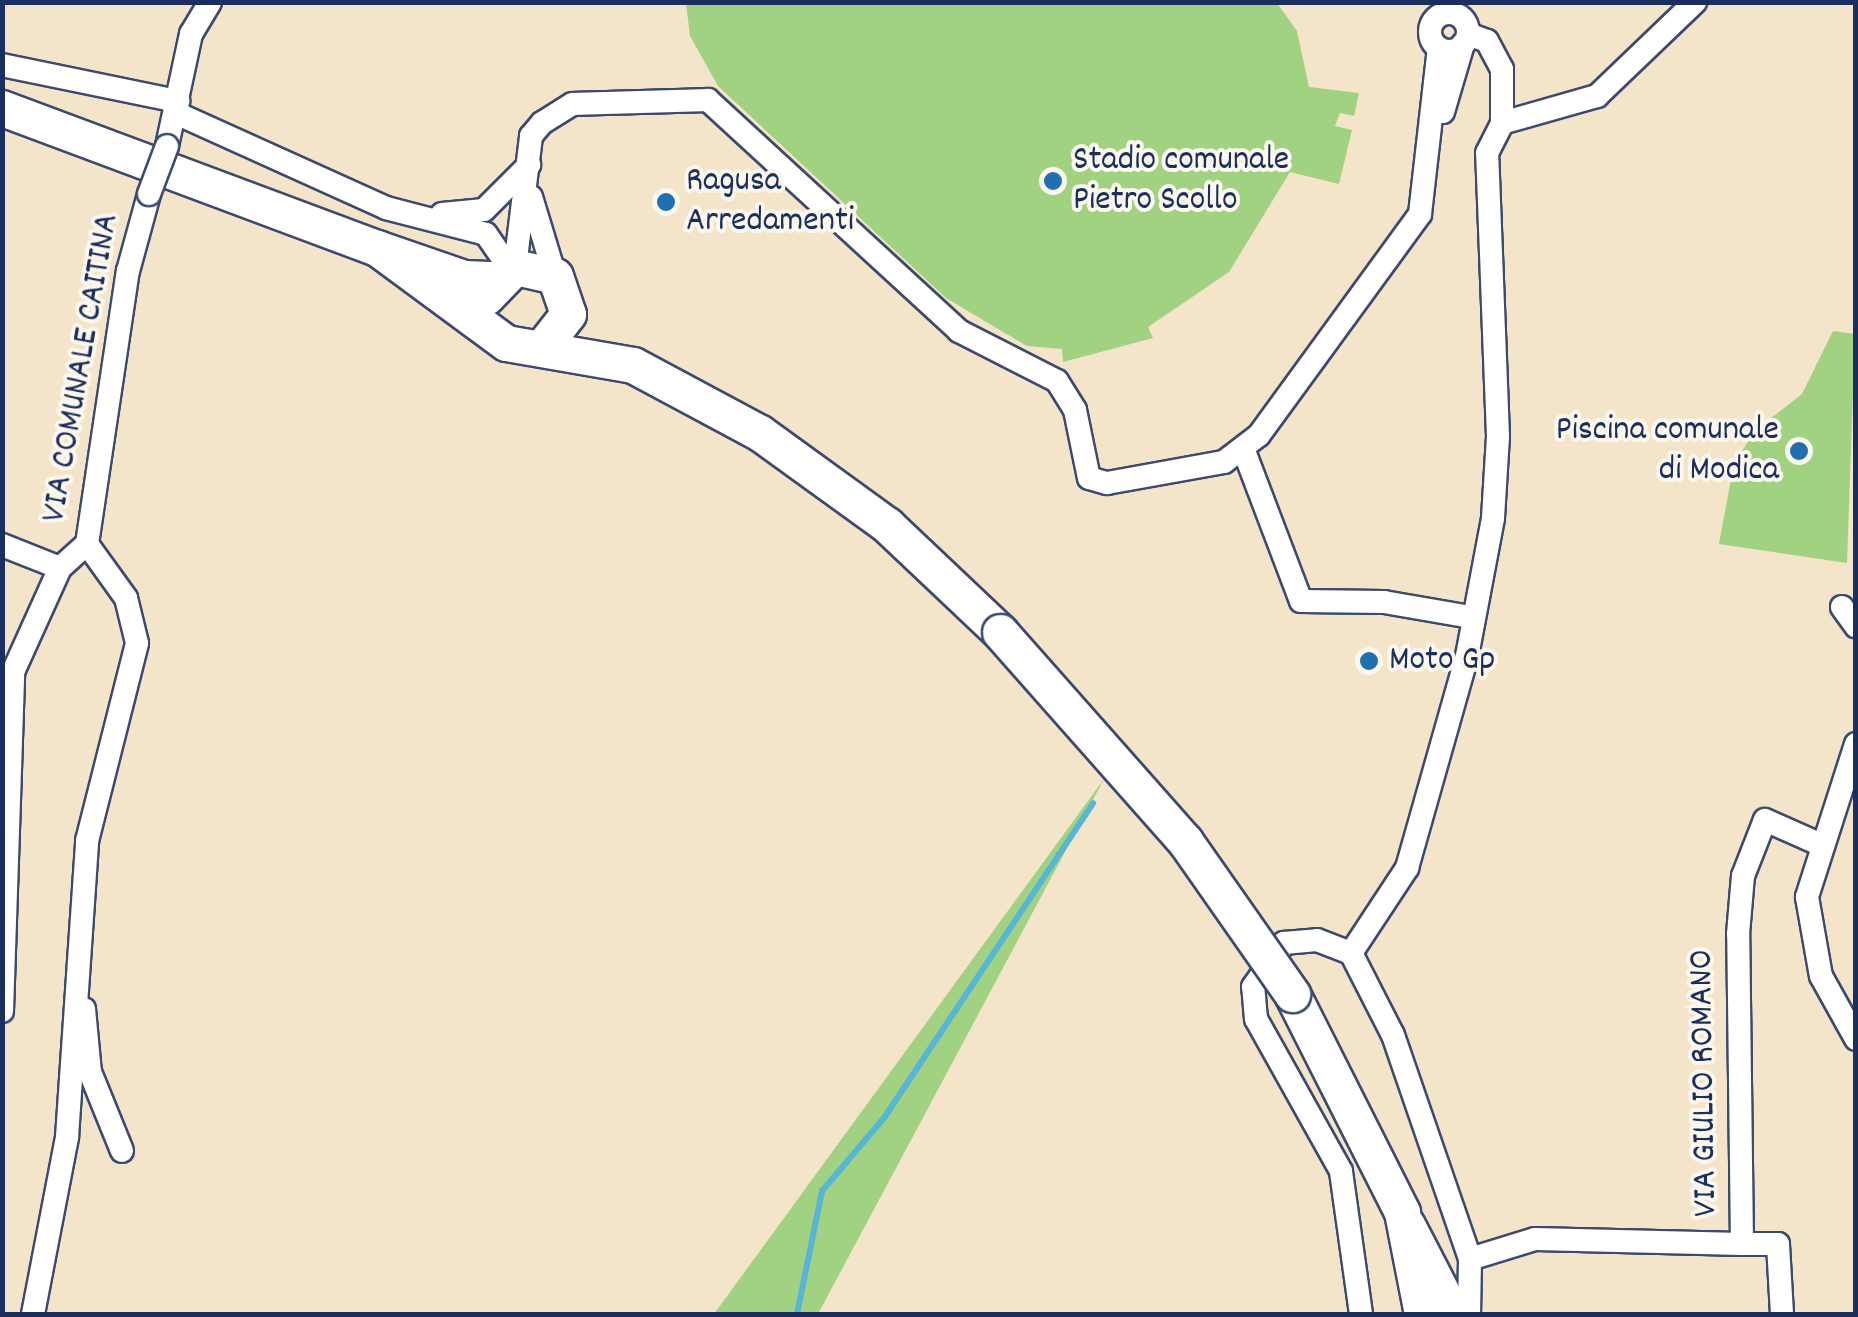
<!DOCTYPE html>
<html>
<head>
<meta charset="utf-8">
<style>
  body { margin:0 }
  #map { position:relative; width:1858px; height:1317px; overflow:hidden; background:#f3e4ca; font-family:Dekko,sans-serif }
  div>[style] { position:absolute }
  .green>* { inset:0; background:#a0d282 }
  .stream>* { height:6px; margin:-3px; padding:0 3px; transform-origin:3px; border-radius:3px; background:#57b5d5 }
  .roads { filter:drop-shadow(2px 0 #3b4a6e) drop-shadow(-2px 0 #3b4a6e) drop-shadow(0 2px #3b4a6e) drop-shadow(0 -2px #3b4a6e) }
  .minor>* { height:22px; margin:-11px; padding:0 11px; transform-origin:11px; border-radius:11px; background:#fff }
  .minor>.ring { margin:-11px; padding:0; box-sizing:content-box; background:none; border:22px solid #fff; border-radius:50% }
  .secondary>* { height:32px; margin:-16px; padding:0 16px; transform-origin:16px; border-radius:16px; background:#fff }
  .primary>* { height:35px; margin:-17.5px; padding:0 17.5px; transform-origin:17.5px; border-radius:17.5px; background:#fff }
  .bridges { filter:drop-shadow(2px 0 #3b4a6e) drop-shadow(-2px 0 #3b4a6e) drop-shadow(0 2px #3b4a6e) drop-shadow(0 -2px #3b4a6e) }
  .minor-bridge>* { height:22px; margin:-11px; padding:0 11px; transform-origin:11px; border-radius:11px; background:#fff }
  .primary-bridge>* { height:35px; margin:-17.5px; padding:0 17.5px; transform-origin:17.5px; border-radius:17.5px; background:#fff }
  .dots>* { width:28px; height:28px; translate:-50% -50%; box-sizing:border-box; border:5px solid #fbf7ec; border-radius:50% }
  span { translate:-50% -50%; white-space:nowrap; text-align:center; line-height:1.15; -webkit-text-stroke:8px #fbf7ec; paint-order:stroke }
  .poi-label { font-size:35px; color:#1b2f5e }
  .left { translate:0 -50%; text-align:left }
  .right { translate:-100% -50%; text-align:right }
  .street-label { font-size:35px; color:#1b2f5e }
  .frame { position:absolute; inset:0; border:5px solid #1b2f5e; pointer-events:none }
</style>
</head>
<body>
<div id="map">
  <div class="green">
    <i style="clip-path:polygon(686px 3px,1277px 3px,1297px 31px,1309px 87px,1359px 93px,1354px 116px,1340px 113px,1335px 126px,1352px 130px,1339px 184px,1290px 172px,1229px 272px,1148px 327px,1153px 338px,1063px 362px,1062px 349px,1027px 346px,946px 298px,718px 86px,690px 36px)"></i>
    <i style="clip-path:polygon(1833px 331px,1855px 334px,1847px 563px,1719px 544px,1734px 463px,1756px 430px,1802px 394px)"></i>
    <i style="clip-path:polygon(1104px 779px,818px 1314px,714px 1314px)"></i>
  </div>
  <div class="stream">
    <i style="left:797px;top:1314px;width:126px;rotate:-78.5deg"></i>
    <i style="left:822px;top:1191px;width:96px;rotate:-49.7deg"></i>
    <i style="left:884px;top:1118px;width:378px;rotate:-56.4deg"></i>
  </div>
  <div class="roads">
    <div class="minor">
      <i class="ring" style="left:1430px;top:13px;width:16px;height:16px"></i>
      <i style="left:1468px;top:34px;width:20px;rotate:20deg"></i>
      <i style="left:1487px;top:41px;width:32px;rotate:62deg"></i>
      <i style="left:1502px;top:69px;width:54px;rotate:90deg"></i>
      <i style="left:2px;top:65px;width:180px;rotate:11.6deg"></i>
      <i style="left:1443px;top:112px;width:71px;rotate:-73.6deg"></i>
      <i style="left:176px;top:113px;width:230px;rotate:24.3deg"></i>
      <i style="left:386px;top:208px;width:103px;rotate:14.6deg"></i>
      <i style="left:486px;top:234px;width:42px;rotate:55.6deg"></i>
      <i style="left:167px;top:146px;width:115px;rotate:-77.9deg"></i>
      <i style="left:191px;top:34px;width:37px;rotate:-59deg"></i>
      <i style="left:531px;top:197px;width:83px;rotate:73.1deg"></i>
      <i style="left:442px;top:214px;width:42px;rotate:-5.4deg"></i>
      <i style="left:484px;top:210px;width:64px;rotate:-45deg"></i>
      <i style="left:515px;top:267px;width:132px;rotate:-83deg"></i>
      <i style="left:531px;top:136px;width:17px;rotate:-50deg"></i>
      <i style="left:542px;top:123px;width:36px;rotate:-32deg"></i>
      <i style="left:573px;top:104px;width:135px;rotate:-1.7deg"></i>
      <i style="left:708px;top:100px;width:341px;rotate:42.6deg"></i>
      <i style="left:959px;top:331px;width:110px;rotate:27deg"></i>
      <i style="left:1057px;top:381px;width:34px;rotate:58deg"></i>
      <i style="left:1075px;top:410px;width:69px;rotate:78.4deg"></i>
      <i style="left:1089px;top:478px;width:19px;rotate:16deg"></i>
      <i style="left:1107px;top:483px;width:119px;rotate:-10.2deg"></i>
      <i style="left:1224px;top:462px;width:44px;rotate:-37.6deg"></i>
      <i style="left:1259px;top:435px;width:273px;rotate:-53.9deg"></i>
      <i style="left:1420px;top:214px;width:167px;rotate:-83.5deg"></i>
      <i style="left:1244px;top:451px;width:160px;rotate:69.2deg"></i>
      <i style="left:1301px;top:601px;width:83px;rotate:0.7deg"></i>
      <i style="left:1384px;top:602px;width:88px;rotate:9.8deg"></i>
      <i style="left:2px;top:545px;width:62px;rotate:21.6deg"></i>
      <i style="left:1842px;top:607px;width:24px;rotate:54deg"></i>
      <i style="left:1856px;top:744px;width:161px;rotate:107.8deg"></i>
      <i style="left:1807px;top:897px;width:80px;rotate:80deg"></i>
      <i style="left:1821px;top:976px;width:72px;rotate:60.9deg"></i>
      <i style="left:1351px;top:953px;width:102px;rotate:-56.6deg"></i>
      <i style="left:1407px;top:868px;width:220px;rotate:-74.2deg"></i>
      <i style="left:1467px;top:656px;width:140px;rotate:-79.3deg"></i>
      <i style="left:1493px;top:518px;width:82px;rotate:-86.5deg"></i>
      <i style="left:1498px;top:436px;width:283px;rotate:-92.2deg"></i>
      <i style="left:1487px;top:153px;width:34px;rotate:-63deg"></i>
      <i style="left:1502px;top:123px;width:99px;rotate:-15.9deg"></i>
      <i style="left:1597px;top:96px;width:136px;rotate:-43.8deg"></i>
      <i style="left:84px;top:1009px;width:63px;rotate:84.6deg"></i>
      <i style="left:90px;top:1072px;width:85px;rotate:67.9deg"></i>
      <i style="left:2px;top:1011px;width:339px;rotate:-88.1deg"></i>
      <i style="left:13px;top:672px;width:114px;rotate:-65.7deg"></i>
      <i style="left:60px;top:568px;width:36px;rotate:-42deg"></i>
      <i style="left:87px;top:544px;width:276px;rotate:-81.5deg"></i>
      <i style="left:128px;top:271px;width:80px;rotate:-74.7deg"></i>
      <i style="left:1470px;top:1259px;width:68px;rotate:-17.1deg"></i>
      <i style="left:1535px;top:1239px;width:207px;rotate:1.4deg"></i>
      <i style="left:33px;top:1314px;width:180px;rotate:-79.1deg"></i>
      <i style="left:67px;top:1137px;width:297px;rotate:-86.1deg"></i>
      <i style="left:87px;top:841px;width:204px;rotate:-75.8deg"></i>
      <i style="left:137px;top:643px;width:46px;rotate:-103.7deg"></i>
      <i style="left:126px;top:598px;width:67px;rotate:-125.8deg"></i>
      <i style="left:1361px;top:1314px;width:144px;rotate:-98deg"></i>
      <i style="left:1341px;top:1171px;width:174px;rotate:-119.2deg"></i>
      <i style="left:1256px;top:1019px;width:32px;rotate:-95deg"></i>
      <i style="left:1253px;top:987px;width:54px;rotate:-54.8deg"></i>
      <i style="left:1284px;top:943px;width:33px;rotate:-5deg"></i>
      <i style="left:1317px;top:940px;width:36px;rotate:21deg"></i>
      <i style="left:1351px;top:953px;width:92px;rotate:62.9deg"></i>
      <i style="left:1393px;top:1035px;width:237px;rotate:71deg"></i>
      <i style="left:1470px;top:1259px;width:55px;rotate:91deg"></i>
      <i style="left:1782px;top:1314px;width:70px;rotate:-93.3deg"></i>
      <i style="left:1778px;top:1244px;width:36px;rotate:180deg"></i>
      <i style="left:1742px;top:1244px;width:310px;rotate:-90.7deg"></i>
      <i style="left:1738px;top:934px;width:58px;rotate:-85.1deg"></i>
      <i style="left:1743px;top:876px;width:60px;rotate:-68.6deg"></i>
      <i style="left:1765px;top:820px;width:57px;rotate:23.9deg"></i>
    </div>
    <div class="secondary">
      <i style="left:1409px;top:1225px;width:100px;rotate:62.7deg"></i>
    </div>
    <div class="primary">
      <i style="left:2px;top:108px;width:400px;rotate:20.5deg"></i>
      <i style="left:377px;top:248px;width:92px;rotate:19deg"></i>
      <i style="left:464px;top:278px;width:32px;rotate:2deg"></i>
      <i style="left:377px;top:248px;width:160px;rotate:36.4deg"></i>
      <i style="left:506px;top:343px;width:129px;rotate:9.8deg"></i>
      <i style="left:633px;top:365px;width:144px;rotate:28.2deg"></i>
      <i style="left:760px;top:433px;width:157px;rotate:35.9deg"></i>
      <i style="left:887px;top:525px;width:156px;rotate:43.4deg"></i>
      <i style="left:486px;top:297px;width:42px;rotate:-46deg"></i>
      <i style="left:515px;top:267px;width:41px;rotate:12.7deg"></i>
      <i style="left:555px;top:276px;width:40px;rotate:71.1deg"></i>
      <i style="left:568px;top:314px;width:39px;rotate:128deg"></i>
      <i style="left:1292px;top:994px;width:244px;rotate:63.2deg"></i>
      <i style="left:1402px;top:1212px;width:104px;rotate:78.9deg"></i>
    </div>
  </div>
  <div class="bridges">
    <div class="minor-bridge">
      <i style="left:149px;top:194px;width:51px;rotate:-69.4deg"></i>
    </div>
    <div class="primary-bridge">
      <i style="left:1000px;top:632px;width:279px;rotate:48.5deg"></i>
      <i style="left:1185px;top:841px;width:187px;rotate:55deg"></i>
    </div>
  </div>
  <div class="dots">
    <i style="left:1053px;top:181px;background:#1f6fb2"></i>
    <i style="left:666px;top:202px;background:#1f6fb2"></i>
    <i style="left:1799px;top:451px;background:#1f6fb2"></i>
    <i style="left:1369px;top:661px;background:#1f6fb2"></i>
  </div>
  <div class="poi-label">
    <span class="left" style="left:1073px;top:181px">Stadio comunale<br>Pietro Scollo</span>
    <span class="left" style="left:686px;top:202px">Ragusa<br>Arredamenti</span>
    <span class="right" style="left:1779px;top:451px">Piscina comunale<br>di Modica</span>
    <span class="left" style="left:1389px;top:661px">Moto Gp</span>
  </div>
  <div class="street-label">
    <span style="left:82px;top:368px;rotate:-80deg">VIA COMUNALE CAITINA</span>
    <span style="left:1705px;top:1083px;rotate:-91deg">VIA GIULIO ROMANO</span>
  </div>
  <div class="frame"></div>
</div>
</body>
</html>
